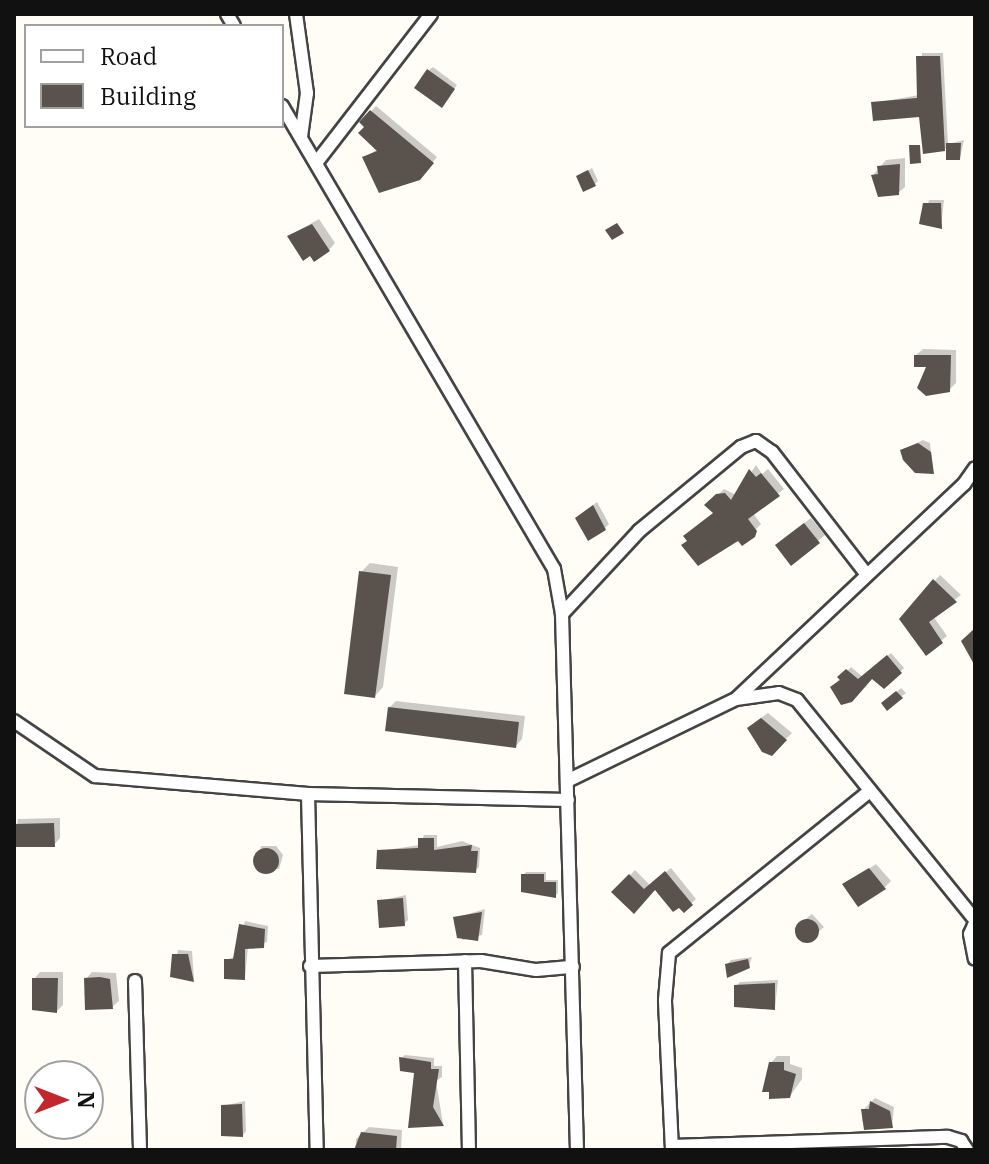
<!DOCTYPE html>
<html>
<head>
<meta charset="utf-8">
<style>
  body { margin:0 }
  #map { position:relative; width:989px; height:1164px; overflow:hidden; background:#fffdf5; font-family:"IBM Plex Serif",serif }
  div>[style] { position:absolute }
  .shadow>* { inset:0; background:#0003 }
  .building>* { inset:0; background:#5a524d }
  .round { border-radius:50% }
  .roads { filter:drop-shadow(2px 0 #444) drop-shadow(-2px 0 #444) drop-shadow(0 2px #444) drop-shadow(0 -2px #444) }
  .minor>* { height:12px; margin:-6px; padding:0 6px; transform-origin:6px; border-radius:6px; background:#fff }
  span { translate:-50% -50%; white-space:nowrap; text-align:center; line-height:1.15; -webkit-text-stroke:8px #fff; paint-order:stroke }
  .frame { position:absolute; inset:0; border:16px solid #111; pointer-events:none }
  .legend { position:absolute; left:24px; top:24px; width:260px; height:104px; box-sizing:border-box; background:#fff; border:2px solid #a0a0a0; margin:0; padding:10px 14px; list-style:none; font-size:24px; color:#111 }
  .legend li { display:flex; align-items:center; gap:16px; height:40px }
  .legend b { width:40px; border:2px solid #a0a0a0 }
  .north { position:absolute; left:24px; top:1060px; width:80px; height:80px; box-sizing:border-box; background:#fff; border:2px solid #a0a0a0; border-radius:50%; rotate:90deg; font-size:22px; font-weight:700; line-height:32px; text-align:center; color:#111 }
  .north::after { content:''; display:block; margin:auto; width:28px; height:36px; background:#c4262e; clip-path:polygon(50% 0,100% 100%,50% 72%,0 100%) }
</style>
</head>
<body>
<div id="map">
  <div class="shadow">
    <i style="clip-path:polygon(922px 53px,943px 53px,948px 144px,964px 140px,960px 158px,948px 146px,944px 150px,921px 114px,874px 103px,919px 95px)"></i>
    <i style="clip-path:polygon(433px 67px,457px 85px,445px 101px,429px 70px)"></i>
    <i style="clip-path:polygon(376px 106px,437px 157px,424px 172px,364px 158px,378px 149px,362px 122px)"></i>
    <i style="clip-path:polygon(905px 158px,905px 187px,898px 193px,873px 175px,886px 160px)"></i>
    <i style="clip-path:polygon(592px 168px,598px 181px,595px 184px,578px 177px)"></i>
    <i style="clip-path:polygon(929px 200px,944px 200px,941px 227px,921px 223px)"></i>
    <i style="clip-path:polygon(319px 219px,335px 243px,329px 250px,289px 236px)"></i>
    <i style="clip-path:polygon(923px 349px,956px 350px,956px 383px,949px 390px,916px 355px)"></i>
    <i style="clip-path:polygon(923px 440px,930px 443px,933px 472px,902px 450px)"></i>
    <i style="clip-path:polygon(756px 465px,762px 474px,768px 469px,784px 489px,753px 513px,761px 524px,742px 543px,707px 505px,724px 489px,736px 495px)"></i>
    <i style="clip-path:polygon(597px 502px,609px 524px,605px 528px,581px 514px)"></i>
    <i style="clip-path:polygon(811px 518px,825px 535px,791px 563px,784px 538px)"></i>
    <i style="clip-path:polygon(370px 563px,398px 567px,383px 687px,375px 696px,361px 572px)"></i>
    <i style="clip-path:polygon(940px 575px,961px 595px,933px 616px,947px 636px,926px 653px,901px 619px)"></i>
    <i style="clip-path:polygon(891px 653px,904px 668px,884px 687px,872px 676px,832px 687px,851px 667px,863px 677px)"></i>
    <i style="clip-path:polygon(901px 688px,906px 693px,887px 708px,887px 700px)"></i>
    <i style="clip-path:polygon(396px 701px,525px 716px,522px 739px,516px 746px,389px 708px)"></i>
    <i style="clip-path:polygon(768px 713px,792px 733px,771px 753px,755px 722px)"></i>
    <i style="clip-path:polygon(60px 818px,60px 838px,54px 845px,14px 845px,18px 819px)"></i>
    <i style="clip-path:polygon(424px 835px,437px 835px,437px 847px,462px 841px,480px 848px,479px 867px,475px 871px,379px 851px,420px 845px)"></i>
    <i style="clip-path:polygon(261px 846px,276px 846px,283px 855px,279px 869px,256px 869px)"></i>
    <i style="clip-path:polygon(876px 864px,891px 881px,885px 887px,845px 885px)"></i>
    <i style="clip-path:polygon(671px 868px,696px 899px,684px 910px,656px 888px,634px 911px,614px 892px,635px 870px,650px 885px)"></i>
    <i style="clip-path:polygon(526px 872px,546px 872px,546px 880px,558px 880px,558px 893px,555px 896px,523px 875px)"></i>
    <i style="clip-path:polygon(406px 895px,408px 920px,404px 924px,379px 901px)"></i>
    <i style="clip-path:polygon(485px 909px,482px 935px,463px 940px,456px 932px,455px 918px)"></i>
    <i style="clip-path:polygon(812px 914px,824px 927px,806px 943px,794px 928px)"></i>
    <i style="clip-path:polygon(245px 921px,268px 926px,267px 942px,248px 947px,245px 978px,226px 960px,236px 956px)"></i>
    <i style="clip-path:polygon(178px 950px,192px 951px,194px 980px,172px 976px)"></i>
    <i style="clip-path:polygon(752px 957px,749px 966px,727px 964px,731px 960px)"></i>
    <i style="clip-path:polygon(40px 972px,63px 972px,63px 1005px,57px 1011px,34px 979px)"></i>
    <i style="clip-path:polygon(92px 972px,116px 973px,119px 1001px,112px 1007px,86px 979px)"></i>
    <i style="clip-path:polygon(778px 980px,775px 1008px,736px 986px,740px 982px)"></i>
    <i style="clip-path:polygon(405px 1055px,434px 1058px,434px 1066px,442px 1066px,442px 1077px,436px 1081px,443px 1124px,410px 1126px,416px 1071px,401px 1058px)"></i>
    <i style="clip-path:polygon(777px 1056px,790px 1056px,790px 1064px,802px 1068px,802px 1079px,790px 1096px,771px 1063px)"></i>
    <i style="clip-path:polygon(875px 1098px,894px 1107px,892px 1126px,862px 1121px,863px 1110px)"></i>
    <i style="clip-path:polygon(245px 1101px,246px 1131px,243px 1135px,223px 1106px)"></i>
    <i style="clip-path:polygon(369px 1127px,402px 1130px,401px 1150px,356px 1150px,356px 1139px)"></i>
  </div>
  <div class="building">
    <i style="clip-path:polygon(916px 56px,940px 56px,945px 151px,923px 154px,919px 117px,873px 121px,871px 102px,917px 98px)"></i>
    <i style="clip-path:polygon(427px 69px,455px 89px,442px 108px,414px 88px)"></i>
    <i style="clip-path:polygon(370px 110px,434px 163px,420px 180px,379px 193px,362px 157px,377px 151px,358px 133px,364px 127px,359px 122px)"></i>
    <i style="clip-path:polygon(946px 143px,961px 143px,960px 160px,946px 160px)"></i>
    <i style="clip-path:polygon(909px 145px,920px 145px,921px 163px,910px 164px)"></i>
    <i style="clip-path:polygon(900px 164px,899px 195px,878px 197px,871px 175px,878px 174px,877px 166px)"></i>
    <i style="clip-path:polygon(588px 170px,596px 186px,583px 192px,576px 176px)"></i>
    <i style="clip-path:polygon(923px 203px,941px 203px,942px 229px,919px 224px)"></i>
    <i style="clip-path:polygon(617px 223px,624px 233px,612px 240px,605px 230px)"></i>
    <i style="clip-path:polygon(312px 224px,330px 251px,314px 262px,310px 256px,303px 261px,287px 236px)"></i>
    <i style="clip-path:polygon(914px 355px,951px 355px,950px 392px,926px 396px,917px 388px,926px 367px,914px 367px)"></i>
    <i style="clip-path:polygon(918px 443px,931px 452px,934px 474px,915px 473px,903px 460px,900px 450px)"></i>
    <i style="clip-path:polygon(749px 469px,756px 477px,761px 473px,780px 496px,748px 519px,757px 531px,755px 537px,742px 546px,738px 541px,698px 566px,681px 545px,687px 541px,683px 536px,713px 513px,704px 505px,716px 494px,725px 493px,731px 500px)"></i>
    <i style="clip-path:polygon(593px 505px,606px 530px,588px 541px,575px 518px)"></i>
    <i style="clip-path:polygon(804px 523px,820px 543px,791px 566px,775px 545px)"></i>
    <i style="clip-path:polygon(359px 571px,391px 575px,375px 698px,344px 694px)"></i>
    <i style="clip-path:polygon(933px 579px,957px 602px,929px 622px,943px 643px,926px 656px,899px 619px)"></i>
    <i style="clip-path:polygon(975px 628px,975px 666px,961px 641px)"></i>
    <i style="clip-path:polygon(887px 655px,902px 673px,884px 689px,872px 679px,852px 702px,841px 705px,830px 687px,840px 680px,837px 677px,846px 669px,858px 679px)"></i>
    <i style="clip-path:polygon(896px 691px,903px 698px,887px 711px,881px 703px)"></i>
    <i style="clip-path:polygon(388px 707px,519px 722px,516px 748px,385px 731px)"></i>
    <i style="clip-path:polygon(761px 718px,787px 740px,772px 756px,762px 752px,747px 728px)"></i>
    <i style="clip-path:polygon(54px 823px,55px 847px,14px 847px,14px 824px)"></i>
    <i style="clip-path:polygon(418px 838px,434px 838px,434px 850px,472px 845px,471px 851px,478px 851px,476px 873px,376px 869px,377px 850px,418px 848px)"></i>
    <i class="round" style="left:253px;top:848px;width:26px;height:26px"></i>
    <i style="clip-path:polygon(869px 868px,886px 889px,858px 907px,842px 884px)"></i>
    <i style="clip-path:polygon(665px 871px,693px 905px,684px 913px,679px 908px,673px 912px,655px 890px,634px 914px,611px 892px,629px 874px,644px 889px)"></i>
    <i style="clip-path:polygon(521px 874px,544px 874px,544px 882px,556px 882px,556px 898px,521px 892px)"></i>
    <i style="clip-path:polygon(403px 898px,405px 926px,379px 928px,377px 900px)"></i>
    <i style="clip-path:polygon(482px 912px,478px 941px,457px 938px,453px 917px)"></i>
    <i class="round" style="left:795px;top:919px;width:24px;height:24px"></i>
    <i style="clip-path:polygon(239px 924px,265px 929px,264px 948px,245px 949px,245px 980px,224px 979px,224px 959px,233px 959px)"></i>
    <i style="clip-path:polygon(172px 954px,188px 954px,194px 982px,170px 977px)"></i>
    <i style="clip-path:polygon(748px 959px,750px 968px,727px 978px,725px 964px)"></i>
    <i style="clip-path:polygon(100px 977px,110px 979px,113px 1009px,85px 1010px,84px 978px)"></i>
    <i style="clip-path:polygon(32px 978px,58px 978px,57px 1013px,32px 1010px)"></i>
    <i style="clip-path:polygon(775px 983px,775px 1010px,734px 1007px,734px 985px)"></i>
    <i style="clip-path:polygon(399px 1057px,431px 1062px,431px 1069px,439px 1069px,433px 1107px,444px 1126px,408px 1128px,414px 1073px,400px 1071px)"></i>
    <i style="clip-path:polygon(769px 1062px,784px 1062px,784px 1070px,796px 1074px,790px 1098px,769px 1099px,769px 1092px,762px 1092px)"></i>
    <i style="clip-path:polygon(870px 1101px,890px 1111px,893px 1128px,864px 1130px,861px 1109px,869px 1109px)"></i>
    <i style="clip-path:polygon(242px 1104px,243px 1137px,221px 1136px,221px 1105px)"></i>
    <i style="clip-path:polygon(361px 1132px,397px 1136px,396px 1150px,354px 1150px)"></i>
  </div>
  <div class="roads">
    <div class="minor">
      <i style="left:227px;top:14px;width:14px;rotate:60deg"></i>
      <i style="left:296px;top:14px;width:80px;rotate:82.1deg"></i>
      <i style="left:307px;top:93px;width:44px;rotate:97.8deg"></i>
      <i style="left:282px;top:106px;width:537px;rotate:59.57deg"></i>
      <i style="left:554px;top:569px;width:46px;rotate:79.9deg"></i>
      <i style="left:562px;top:614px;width:536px;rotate:88.4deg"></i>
      <i style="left:316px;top:163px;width:188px;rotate:-52.3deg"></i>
      <i style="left:562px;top:614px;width:113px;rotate:-47.1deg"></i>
      <i style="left:639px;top:531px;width:132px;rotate:-39.5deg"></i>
      <i style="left:741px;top:447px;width:16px;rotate:-22deg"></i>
      <i style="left:756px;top:441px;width:19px;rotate:35deg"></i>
      <i style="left:772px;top:452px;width:155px;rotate:52.3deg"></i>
      <i style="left:738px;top:697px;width:311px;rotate:-43.3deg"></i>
      <i style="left:964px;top:484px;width:19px;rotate:-55deg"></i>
      <i style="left:14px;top:721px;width:98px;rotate:34.2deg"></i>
      <i style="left:95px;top:776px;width:214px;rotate:4.8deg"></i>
      <i style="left:308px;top:794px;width:260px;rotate:1.3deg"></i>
      <i style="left:567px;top:781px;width:188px;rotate:-25.9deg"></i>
      <i style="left:736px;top:699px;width:43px;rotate:-7.9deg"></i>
      <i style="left:779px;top:693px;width:19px;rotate:21deg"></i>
      <i style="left:797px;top:700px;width:283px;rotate:51deg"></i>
      <i style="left:308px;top:794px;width:356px;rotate:88.6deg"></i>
      <i style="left:975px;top:923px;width:12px;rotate:114deg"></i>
      <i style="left:970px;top:934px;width:25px;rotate:79deg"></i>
      <i style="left:465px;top:961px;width:189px;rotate:88.8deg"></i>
      <i style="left:310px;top:966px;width:171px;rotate:-1.7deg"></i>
      <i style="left:481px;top:961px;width:56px;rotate:9.3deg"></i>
      <i style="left:536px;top:970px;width:37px;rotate:-5deg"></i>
      <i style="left:135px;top:981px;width:169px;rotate:88.3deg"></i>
      <i style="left:672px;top:1146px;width:276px;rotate:-1.9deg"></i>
      <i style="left:948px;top:1137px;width:14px;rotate:17deg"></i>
      <i style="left:961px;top:1141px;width:11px;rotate:56deg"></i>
      <i style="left:672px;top:1150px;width:150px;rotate:-92.7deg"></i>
      <i style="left:665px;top:1000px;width:47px;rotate:-85.1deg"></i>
      <i style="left:669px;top:953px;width:258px;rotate:-38.9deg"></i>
    </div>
  </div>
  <div class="frame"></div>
  <ul class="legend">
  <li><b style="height:10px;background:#fff"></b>Road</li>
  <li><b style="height:22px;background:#5a524d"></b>Building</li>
  </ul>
  <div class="north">N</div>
</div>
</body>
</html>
